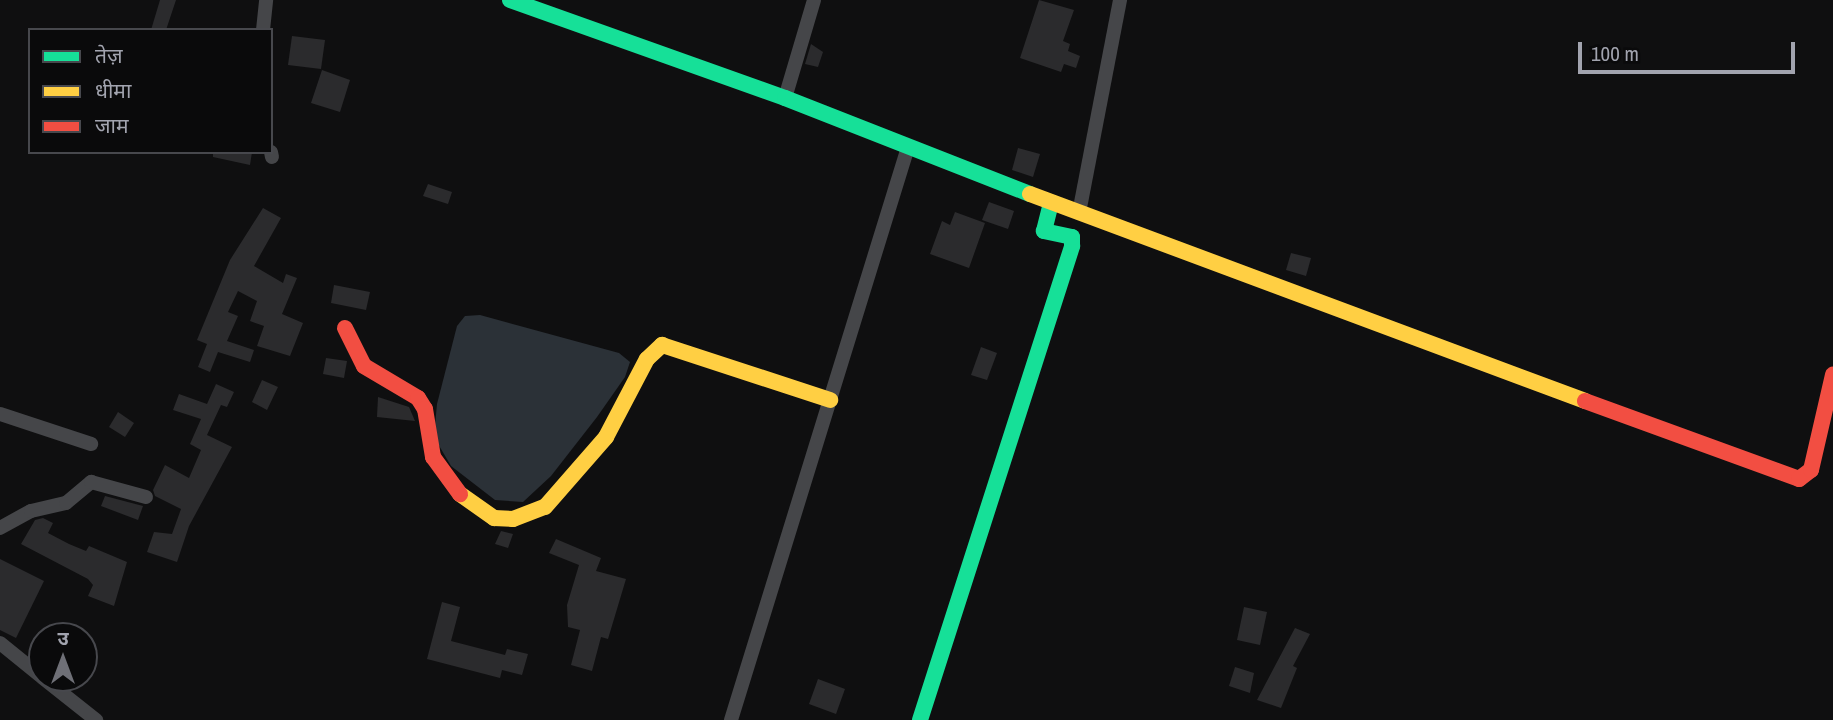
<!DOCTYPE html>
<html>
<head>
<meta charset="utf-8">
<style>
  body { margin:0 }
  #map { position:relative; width:1833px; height:720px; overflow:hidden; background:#0f0f10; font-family:"Archivo Narrow","Noto Sans Devanagari",sans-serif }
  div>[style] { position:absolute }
  .water>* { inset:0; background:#2b3137 }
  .building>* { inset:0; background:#2b2b2d }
  .street>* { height:14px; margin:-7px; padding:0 7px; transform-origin:7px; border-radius:7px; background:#454649 }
  .fast>* { height:16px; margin:-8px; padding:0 8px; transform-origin:8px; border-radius:8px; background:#16e098 }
  .slow>* { height:16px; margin:-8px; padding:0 8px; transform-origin:8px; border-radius:8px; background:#ffcf43 }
  .jam>* { height:16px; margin:-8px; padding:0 8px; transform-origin:8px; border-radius:8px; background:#f24e42 }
  span { translate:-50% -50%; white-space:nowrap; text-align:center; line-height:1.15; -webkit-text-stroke:7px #0a0a0b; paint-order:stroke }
  .legend { position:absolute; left:28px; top:28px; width:245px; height:126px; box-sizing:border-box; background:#0a0a0b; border:2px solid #47484d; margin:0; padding:9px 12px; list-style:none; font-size:21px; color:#a2a4af }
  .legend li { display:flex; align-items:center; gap:14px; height:35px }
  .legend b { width:35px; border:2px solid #47484d }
  .north { position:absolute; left:28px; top:622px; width:70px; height:70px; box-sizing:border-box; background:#0a0a0b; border:2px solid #47484d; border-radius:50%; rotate:0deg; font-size:19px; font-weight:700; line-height:28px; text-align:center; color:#a2a4af }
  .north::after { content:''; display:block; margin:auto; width:24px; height:32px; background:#6f7077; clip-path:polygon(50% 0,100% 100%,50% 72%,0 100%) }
  .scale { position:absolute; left:1578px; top:42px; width:217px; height:32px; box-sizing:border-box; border:4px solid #a2a4af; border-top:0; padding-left:9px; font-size:21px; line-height:24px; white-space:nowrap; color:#a2a4af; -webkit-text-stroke:5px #0a0a0b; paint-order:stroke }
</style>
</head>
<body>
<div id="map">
  <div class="water">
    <i style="clip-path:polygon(480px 315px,619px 353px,630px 362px,625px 377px,597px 417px,551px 476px,523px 502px,495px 500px,451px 466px,434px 437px,437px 404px,457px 326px,465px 316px)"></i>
  </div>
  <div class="building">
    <i style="clip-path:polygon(160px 0,176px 0,166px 30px,151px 30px)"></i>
    <i style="clip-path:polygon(1039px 0,1074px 10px,1063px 41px,1070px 44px,1068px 51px,1080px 56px,1076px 68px,1064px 64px,1061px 72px,1020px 58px)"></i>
    <i style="clip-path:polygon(292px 36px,325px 40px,321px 69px,288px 65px)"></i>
    <i style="clip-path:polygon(811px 44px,823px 52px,818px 67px,805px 64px)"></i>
    <i style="clip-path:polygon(322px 70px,350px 80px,340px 112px,311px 103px)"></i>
    <i style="clip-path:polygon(1018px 148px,1040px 154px,1033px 177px,1012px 170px)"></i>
    <i style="clip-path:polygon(213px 152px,252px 152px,250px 165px,213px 157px)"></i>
    <i style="clip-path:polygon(428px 184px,452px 192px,448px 204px,423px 196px)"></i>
    <i style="clip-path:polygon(989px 202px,1014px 211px,1008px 229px,982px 220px)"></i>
    <i style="clip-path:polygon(263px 208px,281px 218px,254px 266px,283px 283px,286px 274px,297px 278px,282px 314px,303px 323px,290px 356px,257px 346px,264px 326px,250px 321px,257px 301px,238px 291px,228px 312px,238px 316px,227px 341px,254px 350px,250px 362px,218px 352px,210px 372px,198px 367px,207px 344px,197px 340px,230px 260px)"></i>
    <i style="clip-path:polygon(955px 212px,985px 223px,969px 268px,930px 254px,942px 221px,950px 225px)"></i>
    <i style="clip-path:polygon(1291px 253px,1311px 258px,1306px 276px,1286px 270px)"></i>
    <i style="clip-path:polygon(334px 285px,370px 292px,366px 310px,331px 303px)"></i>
    <i style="clip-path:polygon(981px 347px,997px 353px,987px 380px,971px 375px)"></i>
    <i style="clip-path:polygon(326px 358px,347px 361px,344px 378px,323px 374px)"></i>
    <i style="clip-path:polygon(262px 380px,278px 387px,267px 410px,252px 402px)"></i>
    <i style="clip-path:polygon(216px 384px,234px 392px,227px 407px,221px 405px,207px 435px,232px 447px,189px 526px,177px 562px,147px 552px,154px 532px,172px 534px,181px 509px,155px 496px,153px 490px,165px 465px,189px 478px,201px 450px,190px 444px,201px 419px,173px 410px,179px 394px,207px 404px)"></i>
    <i style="clip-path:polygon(378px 397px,409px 407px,415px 421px,377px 417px)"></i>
    <i style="clip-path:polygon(118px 412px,134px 423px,125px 437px,109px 427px)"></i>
    <i style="clip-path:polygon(105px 496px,143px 506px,138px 520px,101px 506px)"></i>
    <i style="clip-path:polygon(43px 518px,53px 523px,48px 533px,69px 544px,86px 551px,89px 546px,127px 562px,114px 606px,88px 596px,93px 585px,88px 579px,21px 544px,35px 520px)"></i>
    <i style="clip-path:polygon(501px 531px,513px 534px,508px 548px,495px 544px)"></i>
    <i style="clip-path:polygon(556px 539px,601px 558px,596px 571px,626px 579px,608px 639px,601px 637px,592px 671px,571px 665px,580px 630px,568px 627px,567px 605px,579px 565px,549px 553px)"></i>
    <i style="clip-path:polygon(0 559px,44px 581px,16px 638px,0 630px)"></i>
    <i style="clip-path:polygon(442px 602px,460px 607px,451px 641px,505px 655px,507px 649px,528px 654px,522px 675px,502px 670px,500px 678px,427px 659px)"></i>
    <i style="clip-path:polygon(1244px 607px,1267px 612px,1260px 645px,1237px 640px)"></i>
    <i style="clip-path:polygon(1295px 628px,1310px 634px,1293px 666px,1297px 668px,1281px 708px,1257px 700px)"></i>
    <i style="clip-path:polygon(1235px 667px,1254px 673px,1250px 693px,1229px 686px)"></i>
    <i style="clip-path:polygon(818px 679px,845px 689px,836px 714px,809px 704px)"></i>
  </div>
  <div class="street">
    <i style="left:263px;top:30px;width:30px;rotate:-84deg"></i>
    <i style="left:785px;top:98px;width:102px;rotate:-73.5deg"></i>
    <i style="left:271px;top:152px;width:5px;rotate:79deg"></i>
    <i style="left:1079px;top:213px;width:217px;rotate:-79.1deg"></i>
    <i style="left:0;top:414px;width:96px;rotate:18.2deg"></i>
    <i style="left:0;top:528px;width:35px;rotate:-29deg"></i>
    <i style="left:31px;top:511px;width:36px;rotate:-13deg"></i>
    <i style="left:66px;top:503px;width:33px;rotate:-40deg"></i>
    <i style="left:91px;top:482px;width:57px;rotate:15.3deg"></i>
    <i style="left:0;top:643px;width:54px;rotate:39deg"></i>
    <i style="left:43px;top:678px;width:68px;rotate:38.4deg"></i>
    <i style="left:731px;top:720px;width:600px;rotate:-72.83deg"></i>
  </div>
  <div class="fast">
    <i style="left:510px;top:0;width:292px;rotate:19.6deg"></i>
    <i style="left:785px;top:98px;width:263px;rotate:21.4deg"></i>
    <i style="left:920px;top:720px;width:498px;rotate:-72.2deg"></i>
    <i style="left:1072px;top:246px;width:9px;rotate:-90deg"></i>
    <i style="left:1072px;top:237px;width:29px;rotate:-168deg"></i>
    <i style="left:1044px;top:231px;width:29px;rotate:-76deg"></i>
  </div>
  <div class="slow">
    <i style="left:1030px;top:194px;width:592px;rotate:20.45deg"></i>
    <i style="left:460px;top:494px;width:42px;rotate:35.2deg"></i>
    <i style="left:494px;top:518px;width:19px;rotate:3deg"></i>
    <i style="left:513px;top:519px;width:34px;rotate:-21deg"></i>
    <i style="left:545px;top:507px;width:93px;rotate:-48.9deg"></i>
    <i style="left:606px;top:437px;width:88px;rotate:-62.3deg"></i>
    <i style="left:647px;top:359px;width:21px;rotate:-43deg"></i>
    <i style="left:662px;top:345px;width:177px;rotate:18.1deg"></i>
  </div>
  <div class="jam">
    <i style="left:345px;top:328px;width:42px;rotate:63.4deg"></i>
    <i style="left:364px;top:366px;width:63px;rotate:30.7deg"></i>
    <i style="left:418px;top:398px;width:13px;rotate:58deg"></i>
    <i style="left:425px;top:409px;width:49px;rotate:80.5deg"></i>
    <i style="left:433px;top:457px;width:46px;rotate:53.9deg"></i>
    <i style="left:1585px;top:401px;width:228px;rotate:20deg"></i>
    <i style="left:1799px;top:479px;width:15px;rotate:-37deg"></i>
    <i style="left:1811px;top:470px;width:98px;rotate:-77deg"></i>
  </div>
  <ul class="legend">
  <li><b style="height:9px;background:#16e098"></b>तेज़</li>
  <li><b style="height:9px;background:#ffcf43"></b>धीमा</li>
  <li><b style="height:9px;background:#f24e42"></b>जाम</li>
  </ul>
  <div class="north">उ</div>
  <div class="scale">100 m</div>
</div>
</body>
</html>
